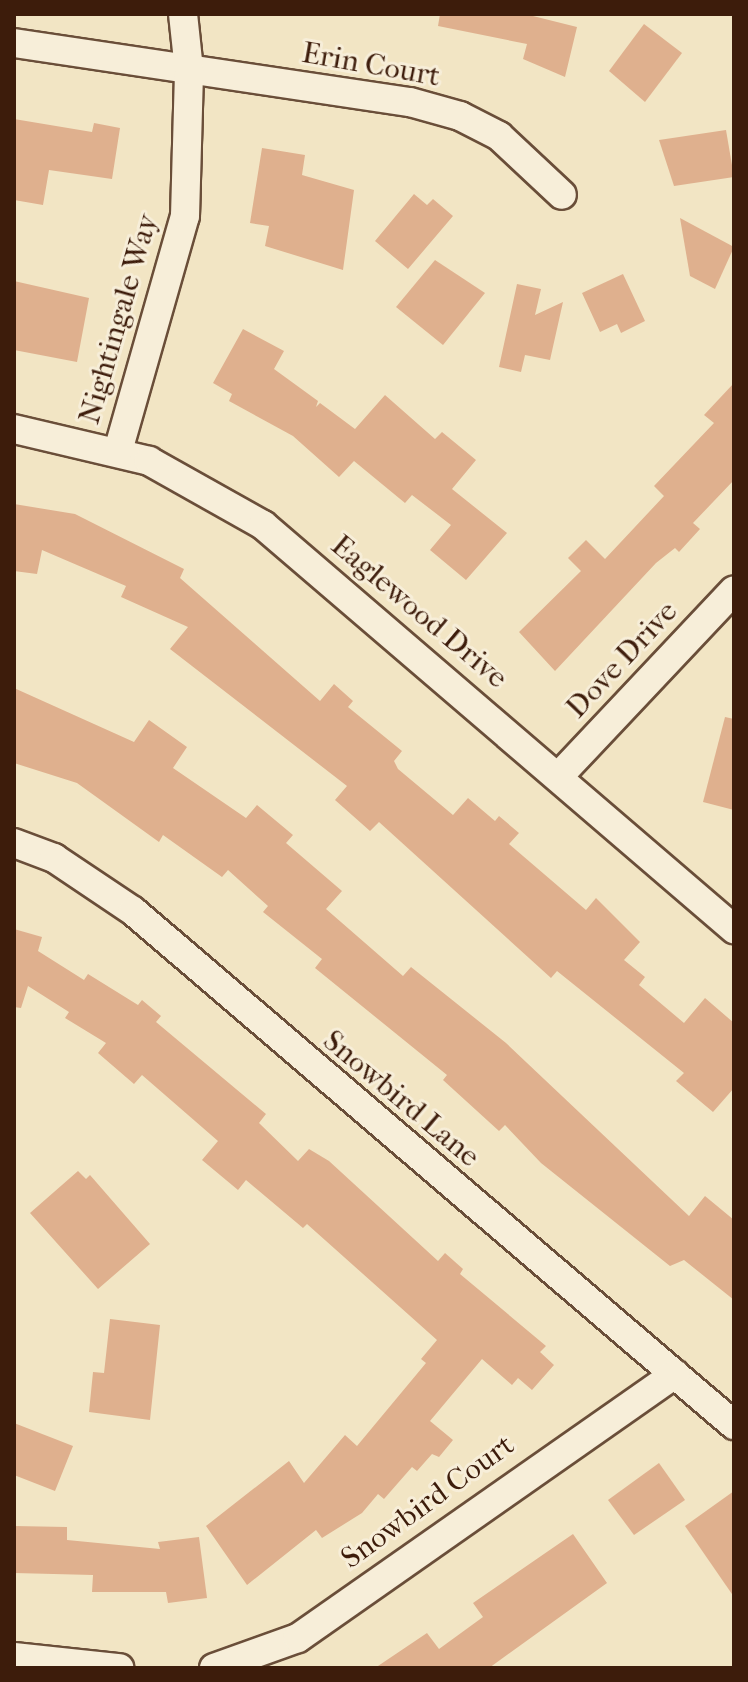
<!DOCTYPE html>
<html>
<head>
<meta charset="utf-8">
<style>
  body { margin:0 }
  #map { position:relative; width:748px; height:1682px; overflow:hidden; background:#f2e5c4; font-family:"IM FELL French Canon",serif }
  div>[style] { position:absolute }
  .building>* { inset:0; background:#dfb08e }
  .roads { filter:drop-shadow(2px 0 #6a4e39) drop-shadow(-2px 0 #6a4e39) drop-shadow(0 2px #6a4e39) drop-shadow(0 -2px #6a4e39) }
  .minor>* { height:28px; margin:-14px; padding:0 14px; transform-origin:14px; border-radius:14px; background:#f7eed9 }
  span { translate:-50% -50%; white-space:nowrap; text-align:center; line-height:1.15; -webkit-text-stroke:6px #f7eed9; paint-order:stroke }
  .street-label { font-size:30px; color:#3d1c0b }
  .frame { position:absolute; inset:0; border:16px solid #3d1c0b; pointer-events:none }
</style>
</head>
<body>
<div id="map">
  <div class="building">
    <i style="clip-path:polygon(440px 14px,525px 14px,577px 27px,565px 77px,523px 59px,527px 44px,438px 26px)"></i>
    <i style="clip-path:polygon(644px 24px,682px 53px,645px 102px,609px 71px)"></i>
    <i style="clip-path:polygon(14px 119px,92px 132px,94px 123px,120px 128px,112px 179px,49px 170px,43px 205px,14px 200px)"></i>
    <i style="clip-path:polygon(726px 130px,734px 177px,674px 186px,659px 140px)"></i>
    <i style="clip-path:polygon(262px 148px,305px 155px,302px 175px,354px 190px,343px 270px,265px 246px,269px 226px,250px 223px)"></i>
    <i style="clip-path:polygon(414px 194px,427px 205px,433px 199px,453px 216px,408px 269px,375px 241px)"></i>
    <i style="clip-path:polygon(680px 218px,734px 247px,715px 289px,690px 276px)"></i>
    <i style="clip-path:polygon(435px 260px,485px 293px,443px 345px,396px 307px)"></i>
    <i style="clip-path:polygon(623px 274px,645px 321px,621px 333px,617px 324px,600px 332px,582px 293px)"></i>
    <i style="clip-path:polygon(14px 281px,89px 298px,77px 362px,14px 350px)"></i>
    <i style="clip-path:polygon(517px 284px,541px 289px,535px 315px,563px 302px,550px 360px,525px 355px,521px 372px,499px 367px)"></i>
    <i style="clip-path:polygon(243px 329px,284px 351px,274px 369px,318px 401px,316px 407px,320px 403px,355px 429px,385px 395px,435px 439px,442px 432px,476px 460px,452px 489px,507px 533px,466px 580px,430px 550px,451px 525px,412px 495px,405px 503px,354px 461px,339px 477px,293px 436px,229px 401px,232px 394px,213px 383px)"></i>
    <i style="clip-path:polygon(734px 383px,734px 480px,693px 523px,700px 529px,679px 552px,675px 548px,656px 563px,555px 671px,519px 632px,581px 571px,568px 558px,586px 540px,605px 559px,664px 496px,654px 486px,714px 423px,704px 415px)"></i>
    <i style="clip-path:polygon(14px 504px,75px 514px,184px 569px,180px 578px,320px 701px,334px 684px,353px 701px,348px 707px,402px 751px,394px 761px,398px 769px,453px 815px,468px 798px,495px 821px,499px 816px,519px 833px,509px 844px,586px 910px,596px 898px,640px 942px,624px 960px,645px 977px,639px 985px,684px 1023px,705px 998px,734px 1023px,734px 1088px,713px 1112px,676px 1081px,684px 1073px,557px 971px,551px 978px,379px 822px,370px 831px,335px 800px,347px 786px,170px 649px,188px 627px,121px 597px,126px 586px,42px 550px,37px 574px,14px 571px)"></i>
    <i style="clip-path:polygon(14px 688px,134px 742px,149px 720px,187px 747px,173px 768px,246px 818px,257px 805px,293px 835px,286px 843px,342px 891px,326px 909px,403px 976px,411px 967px,506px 1043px,689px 1216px,705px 1196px,734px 1220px,734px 1300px,684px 1260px,670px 1266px,541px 1163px,505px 1125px,499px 1131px,443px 1080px,447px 1075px,315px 968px,322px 959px,263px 912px,268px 906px,228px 870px,222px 877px,163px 835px,159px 842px,77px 783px,14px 763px)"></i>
    <i style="clip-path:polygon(725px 717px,734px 719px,734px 810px,703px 802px)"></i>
    <i style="clip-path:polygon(14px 929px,42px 937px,38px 951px,84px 980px,88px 974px,138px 1005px,142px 1000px,161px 1016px,156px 1022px,266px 1114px,259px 1123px,298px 1161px,309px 1149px,329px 1161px,438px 1261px,445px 1253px,463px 1269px,460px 1274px,546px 1346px,540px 1352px,554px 1365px,532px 1390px,518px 1378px,512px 1385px,482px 1359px,430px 1421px,453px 1440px,439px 1457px,432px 1454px,417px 1471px,412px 1467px,384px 1499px,378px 1494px,362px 1513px,322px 1538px,316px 1530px,247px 1585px,206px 1526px,289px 1461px,304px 1483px,345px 1435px,357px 1446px,426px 1363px,421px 1359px,437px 1340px,307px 1224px,303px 1228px,246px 1180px,238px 1190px,202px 1160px,218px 1141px,142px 1075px,134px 1084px,98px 1053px,106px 1043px,65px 1018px,69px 1012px,28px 986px,21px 1008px,14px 1007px)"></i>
    <i style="clip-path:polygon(78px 1171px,86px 1179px,90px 1175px,150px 1244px,98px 1289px,30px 1213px)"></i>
    <i style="clip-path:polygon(110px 1319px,160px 1325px,150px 1420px,89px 1412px,93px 1372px,104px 1373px)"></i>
    <i style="clip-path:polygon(14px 1423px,73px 1446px,55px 1491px,14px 1475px)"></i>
    <i style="clip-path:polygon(659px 1463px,685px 1500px,634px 1535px,608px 1500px)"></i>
    <i style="clip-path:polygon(734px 1491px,734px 1597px,685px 1526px)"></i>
    <i style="clip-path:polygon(14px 1526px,67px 1527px,67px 1540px,160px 1549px,158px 1542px,199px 1537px,207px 1598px,168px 1603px,166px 1592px,92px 1592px,93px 1575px,14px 1573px)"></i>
    <i style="clip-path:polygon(573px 1534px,607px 1583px,489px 1668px,375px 1668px,427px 1633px,439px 1649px,483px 1617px,473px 1603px)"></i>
  </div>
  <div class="roads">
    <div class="minor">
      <i style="left:14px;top:43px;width:400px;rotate:8.5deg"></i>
      <i style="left:410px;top:102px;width:52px;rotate:15.6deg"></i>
      <i style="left:460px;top:116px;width:44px;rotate:27.1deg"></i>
      <i style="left:499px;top:136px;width:86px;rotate:43.1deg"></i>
      <i style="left:14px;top:429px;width:139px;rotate:13.3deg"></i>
      <i style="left:149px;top:461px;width:131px;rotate:29.3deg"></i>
      <i style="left:263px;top:525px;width:621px;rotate:40.62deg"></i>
      <i style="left:118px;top:451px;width:244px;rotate:-74.1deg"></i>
      <i style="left:185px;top:216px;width:146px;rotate:-88.4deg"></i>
      <i style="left:189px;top:70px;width:56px;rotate:-96.1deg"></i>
      <i style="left:559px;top:776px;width:255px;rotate:-46.7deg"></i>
      <i style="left:14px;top:843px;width:43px;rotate:20.6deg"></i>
      <i style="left:54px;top:858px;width:95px;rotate:33.9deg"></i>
      <i style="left:133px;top:911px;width:791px;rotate:40.54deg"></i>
      <i style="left:14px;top:1657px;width:106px;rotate:6deg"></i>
      <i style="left:214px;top:1668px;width:89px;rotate:-19.7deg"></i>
      <i style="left:298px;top:1638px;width:460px;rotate:-35deg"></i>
    </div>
  </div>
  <div class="street-label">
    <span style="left:371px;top:65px;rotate:10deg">Erin Court</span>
    <span style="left:119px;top:319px;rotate:-74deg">Nightingale Way</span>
    <span style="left:419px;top:612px;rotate:40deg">Eaglewood Drive</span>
    <span style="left:622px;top:660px;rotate:-47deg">Dove Drive</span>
    <span style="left:401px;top:1099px;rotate:40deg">Snowbird Lane</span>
    <span style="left:428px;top:1502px;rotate:-36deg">Snowbird Court</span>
  </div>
  <div class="frame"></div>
</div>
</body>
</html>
